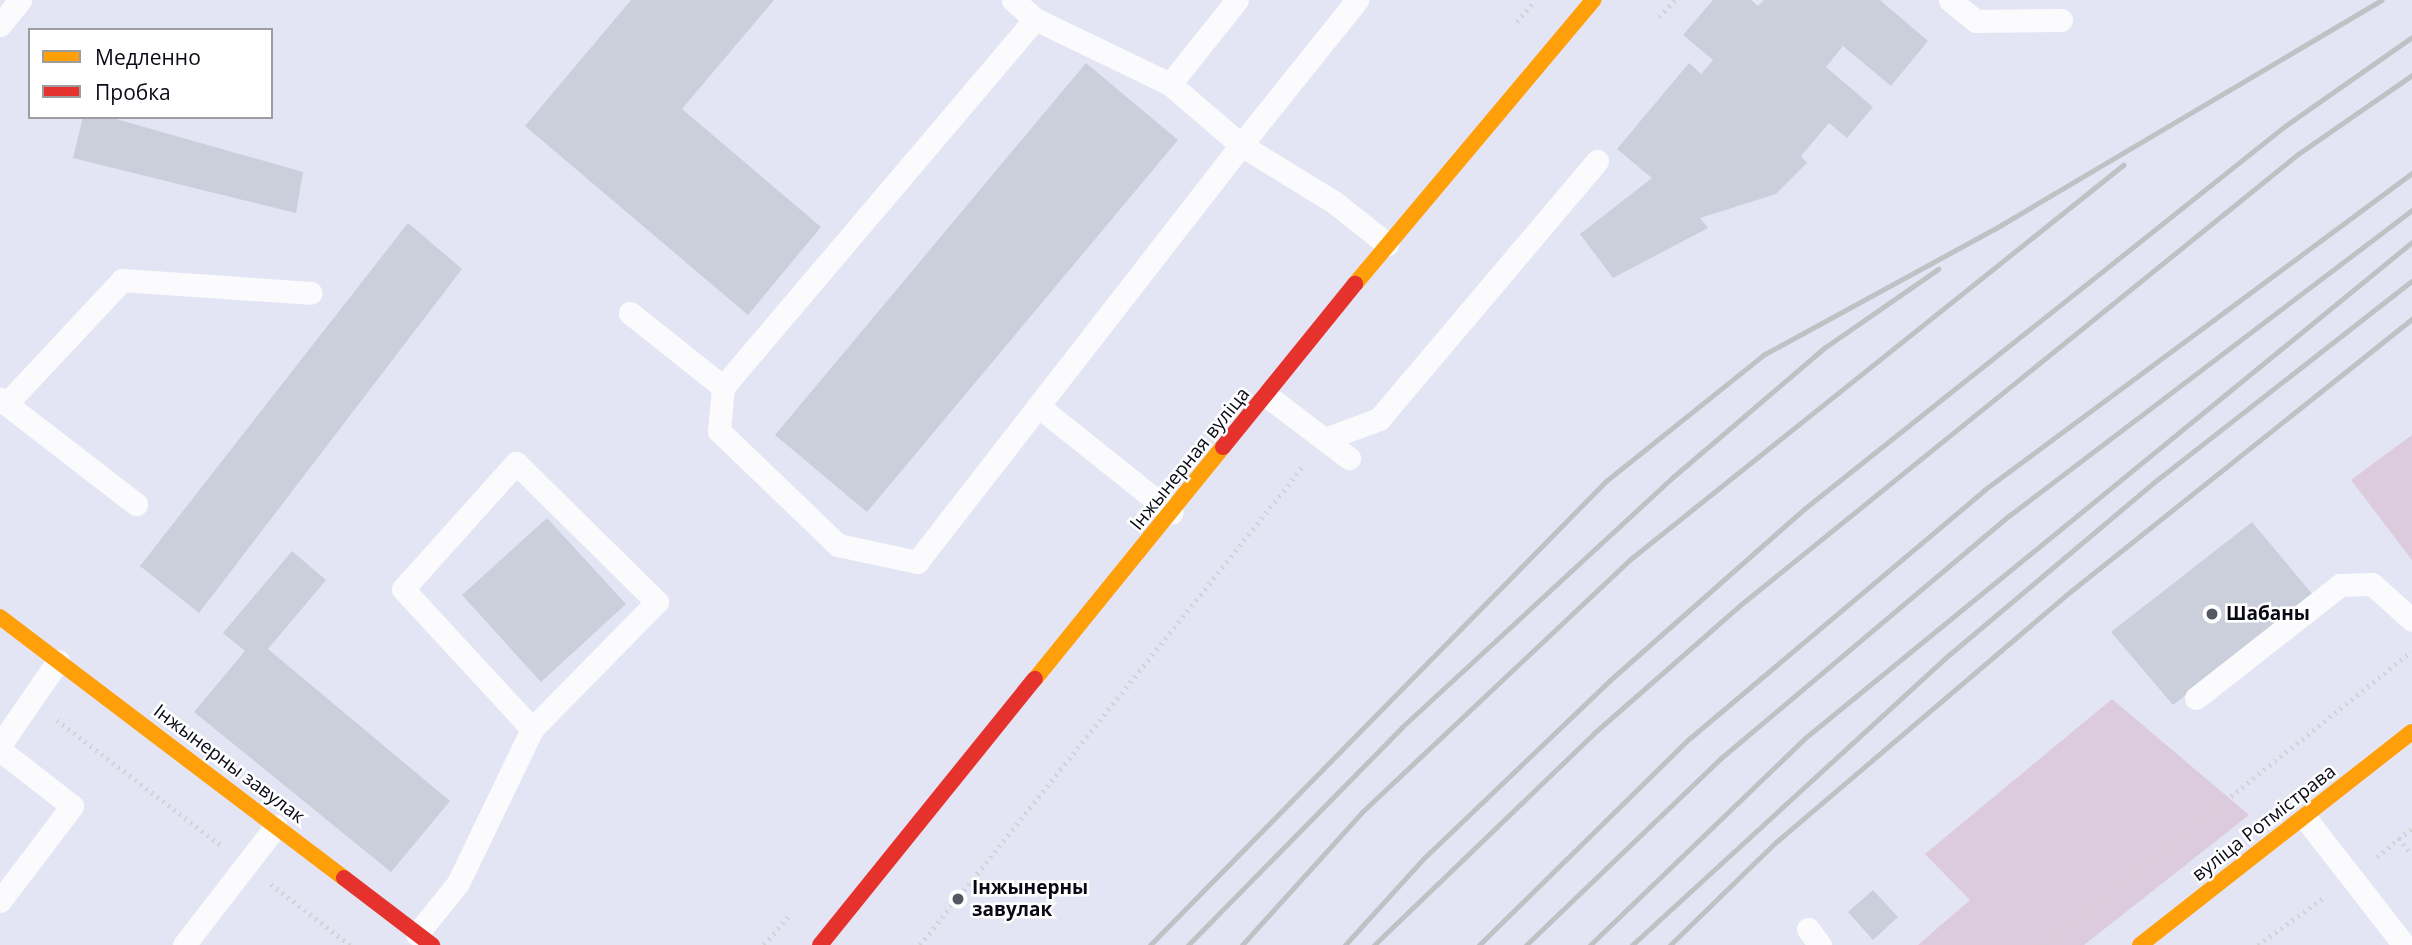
<!DOCTYPE html>
<html>
<head>
<meta charset="utf-8">
<style>
  body { margin:0 }
  #map { position:relative; width:2412px; height:945px; overflow:hidden; background:#e3e5f4; font-family:"Open Sans",sans-serif }
  div>[style] { position:absolute }
  .green>* { inset:0; background:#dccadd }
  .building>* { inset:0; background:#cacfdb }
  .path>* { height:4.5px; margin-top:-2.25px; transform-origin:0; background:repeating-linear-gradient(90deg,#d3d3d7 0 2px,transparent 0 7px) }
  .lane>* { height:23px; margin:-11.5px; padding:0 11.5px; transform-origin:11.5px; border-radius:11.5px; background:#fbfbfd }
  .slow>* { height:16px; margin:-8px; padding:0 8px; transform-origin:8px; border-radius:8px; background:#ff9f0a }
  .jam>* { height:16px; margin:-8px; padding:0 8px; transform-origin:8px; border-radius:8px; background:#e5322d }
  .rail>* { height:5px; margin:-2.5px; padding:0 2.5px; transform-origin:2.5px; border-radius:2.5px; background:#c0c1c5 }
  .dots>* { width:19px; height:19px; translate:-50% -50%; box-sizing:border-box; border:4px solid #fff; border-radius:50% }
  span { translate:-50% -50%; white-space:nowrap; text-align:center; line-height:1.15; -webkit-text-stroke:5px #fff; paint-order:stroke }
  .street-label { font-size:19px; color:#090a15 }
  .poi-label { font-size:19px; color:#090a15; font-weight:700 }
  .left { translate:0 -50%; text-align:left }
  .legend { position:absolute; left:28px; top:28px; width:245px; height:91px; box-sizing:border-box; background:#fff; border:2px solid #9d9da1; margin:0; padding:9px 12px; list-style:none; font-size:21px; color:#090a15 }
  .legend li { display:flex; align-items:center; gap:14px; height:35px }
  .legend b { width:35px; border:2px solid #9d9da1 }
</style>
</head>
<body>
<div id="map">
  <div class="green">
    <i style="clip-path:polygon(2412px 435px,2412px 560px,2351px 480px)"></i>
    <i style="clip-path:polygon(2112px 699px,2249px 815px,2084px 945px,1918px 945px,1970px 900px,1925px 854px)"></i>
  </div>
  <div class="building">
    <i style="clip-path:polygon(631px 0,774px 0,682px 109px,821px 227px,748px 315px,525px 126px)"></i>
    <i style="clip-path:polygon(1713px 0,1751px 0,1758px 6px,1764px 0,1880px 0,1928px 41px,1891px 86px,1843px 46px,1826px 67px,1873px 107px,1847px 138px,1829px 123px,1801px 156px,1807px 163px,1776px 194px,1700px 218px,1708px 228px,1613px 278px,1580px 234px,1652px 178px,1617px 149px,1689px 63px,1701px 74px,1713px 60px,1683px 35px)"></i>
    <i style="clip-path:polygon(1086px 63px,1178px 140px,867px 512px,775px 435px)"></i>
    <i style="clip-path:polygon(83px 117px,109px 117px,303px 172px,296px 213px,73px 158px)"></i>
    <i style="clip-path:polygon(408px 223px,462px 269px,199px 613px,140px 566px)"></i>
    <i style="clip-path:polygon(547px 518px,626px 604px,541px 682px,462px 595px)"></i>
    <i style="clip-path:polygon(2252px 522px,2313px 595px,2173px 705px,2111px 632px)"></i>
    <i style="clip-path:polygon(292px 551px,326px 580px,268px 649px,450px 801px,391px 872px,194px 712px,245px 651px,223px 633px)"></i>
    <i style="clip-path:polygon(1873px 890px,1898px 917px,1873px 940px,1848px 912px)"></i>
  </div>
  <div class="path">
    <i style="left:1659px;top:17px;width:23px;rotate:-47deg"></i>
    <i style="left:1517px;top:22px;width:28px;rotate:-51deg"></i>
    <i style="left:57px;top:720px;width:208px;rotate:37.4deg"></i>
    <i style="left:2399px;top:838px;width:21px;rotate:53deg"></i>
    <i style="left:2377px;top:857px;width:45px;rotate:-39.6deg"></i>
    <i style="left:271px;top:884px;width:100px;rotate:37.7deg"></i>
    <i style="left:764px;top:945px;width:38px;rotate:-50deg"></i>
    <i style="left:920px;top:945px;width:615px;rotate:-51.34deg"></i>
    <i style="left:2045px;top:945px;width:469px;rotate:-38.7deg"></i>
    <i style="left:2258px;top:945px;width:84px;rotate:-35.8deg"></i>
  </div>
  <div class="lane">
    <i style="left:1013px;top:0;width:29px;rotate:41deg"></i>
    <i style="left:1035px;top:19px;width:150px;rotate:25.7deg"></i>
    <i style="left:1170px;top:84px;width:94px;rotate:40.7deg"></i>
    <i style="left:1241px;top:145px;width:186px;rotate:-51.3deg"></i>
    <i style="left:1950px;top:0;width:33px;rotate:39deg"></i>
    <i style="left:1976px;top:21px;width:85px;rotate:-0.7deg"></i>
    <i style="left:0;top:25px;width:32px;rotate:-51deg"></i>
    <i style="left:1170px;top:84px;width:107px;rotate:-51.4deg"></i>
    <i style="left:630px;top:313px;width:119px;rotate:38.5deg"></i>
    <i style="left:723px;top:387px;width:482px;rotate:-49.7deg"></i>
    <i style="left:723px;top:387px;width:44px;rotate:95.2deg"></i>
    <i style="left:719px;top:431px;width:165px;rotate:43.8deg"></i>
    <i style="left:838px;top:545px;width:81px;rotate:12.1deg"></i>
    <i style="left:917px;top:562px;width:528px;rotate:-52.15deg"></i>
    <i style="left:1241px;top:145px;width:109px;rotate:31.5deg"></i>
    <i style="left:1334px;top:202px;width:68px;rotate:38.4deg"></i>
    <i style="left:1267px;top:396px;width:103px;rotate:37.1deg"></i>
    <i style="left:0;top:399px;width:172px;rotate:37.7deg"></i>
    <i style="left:8px;top:402px;width:167px;rotate:-46.9deg"></i>
    <i style="left:122px;top:280px;width:189px;rotate:3.9deg"></i>
    <i style="left:1038px;top:406px;width:171px;rotate:38.6deg"></i>
    <i style="left:1325px;top:439px;width:58px;rotate:-20.3deg"></i>
    <i style="left:1379px;top:419px;width:338px;rotate:-49.8deg"></i>
    <i style="left:2196px;top:698px;width:183px;rotate:-38.1deg"></i>
    <i style="left:2340px;top:585px;width:32px;rotate:-2deg"></i>
    <i style="left:2372px;top:584px;width:54px;rotate:42deg"></i>
    <i style="left:0;top:745px;width:102px;rotate:-55.4deg"></i>
    <i style="left:0;top:750px;width:91px;rotate:37.9deg"></i>
    <i style="left:72px;top:806px;width:119px;rotate:127.2deg"></i>
    <i style="left:2306px;top:819px;width:160px;rotate:52.1deg"></i>
    <i style="left:1808px;top:929px;width:20px;rotate:53deg"></i>
    <i style="left:417px;top:934px;width:65px;rotate:-51.2deg"></i>
    <i style="left:458px;top:883px;width:171px;rotate:-64.3deg"></i>
    <i style="left:532px;top:729px;width:178px;rotate:-45.5deg"></i>
    <i style="left:657px;top:602px;width:198px;rotate:-135.4deg"></i>
    <i style="left:516px;top:463px;width:169px;rotate:131.9deg"></i>
    <i style="left:403px;top:589px;width:190px;rotate:47.3deg"></i>
    <i style="left:184px;top:945px;width:150px;rotate:-52.3deg"></i>
  </div>
  <div class="slow">
    <i style="left:1355px;top:284px;width:371px;rotate:-50deg"></i>
    <i style="left:0;top:617px;width:432px;rotate:37.2deg"></i>
    <i style="left:1035px;top:679px;width:299px;rotate:-51deg"></i>
    <i style="left:2140px;top:945px;width:345px;rotate:-38.1deg"></i>
  </div>
  <div class="jam">
    <i style="left:1223px;top:447px;width:210px;rotate:-51deg"></i>
    <i style="left:344px;top:878px;width:111px;rotate:37.3deg"></i>
    <i style="left:820px;top:945px;width:342px;rotate:-51.1deg"></i>
  </div>
  <div class="rail">
    <i style="left:1150px;top:945px;width:651px;rotate:-45.5deg"></i>
    <i style="left:1606px;top:481px;width:201px;rotate:-38.7deg"></i>
    <i style="left:1763px;top:355px;width:271px;rotate:-28.6deg"></i>
    <i style="left:2001px;top:225px;width:442px;rotate:-30.6deg"></i>
    <i style="left:1188px;top:945px;width:305px;rotate:-45.5deg"></i>
    <i style="left:1402px;top:727px;width:369px;rotate:-42.7deg"></i>
    <i style="left:1673px;top:477px;width:199px;rotate:-40.5deg"></i>
    <i style="left:1824px;top:348px;width:139px;rotate:-34.7deg"></i>
    <i style="left:1242px;top:945px;width:179px;rotate:-47.9deg"></i>
    <i style="left:1362px;top:812px;width:372px;rotate:-43.3deg"></i>
    <i style="left:1633px;top:557px;width:628px;rotate:-38.66deg"></i>
    <i style="left:1345px;top:945px;width:118px;rotate:-47.8deg"></i>
    <i style="left:1424px;top:858px;width:256px;rotate:-43.7deg"></i>
    <i style="left:1609px;top:681px;width:260px;rotate:-41.4deg"></i>
    <i style="left:1804px;top:509px;width:615px;rotate:-38.53deg"></i>
    <i style="left:2285px;top:126px;width:155px;rotate:-35deg"></i>
    <i style="left:1374px;top:945px;width:304px;rotate:-43.9deg"></i>
    <i style="left:1593px;top:734px;width:194px;rotate:-41.2deg"></i>
    <i style="left:1739px;top:606px;width:719px;rotate:-38.96deg"></i>
    <i style="left:2298px;top:154px;width:139px;rotate:-34.7deg"></i>
    <i style="left:1479px;top:945px;width:296px;rotate:-44.5deg"></i>
    <i style="left:1690px;top:738px;width:385px;rotate:-40.1deg"></i>
    <i style="left:1984px;top:490px;width:533px;rotate:-36.53deg"></i>
    <i style="left:1526px;top:945px;width:270px;rotate:-43.8deg"></i>
    <i style="left:1721px;top:758px;width:378px;rotate:-40.1deg"></i>
    <i style="left:2010px;top:515px;width:505px;rotate:-37.19deg"></i>
    <i style="left:1590px;top:945px;width:298px;rotate:-43.9deg"></i>
    <i style="left:1805px;top:738px;width:784px;rotate:-39.25deg"></i>
    <i style="left:1632px;top:945px;width:431px;rotate:-42.5deg"></i>
    <i style="left:1950px;top:654px;width:265px;rotate:-40.1deg"></i>
    <i style="left:2153px;top:483px;width:328px;rotate:-38deg"></i>
    <i style="left:1670px;top:945px;width:148px;rotate:-44.2deg"></i>
    <i style="left:1776px;top:842px;width:387px;rotate:-40.4deg"></i>
    <i style="left:2071px;top:591px;width:436px;rotate:-38.6deg"></i>
  </div>
  <div class="dots">
    <i style="left:2212px;top:614px;background:#555763"></i>
    <i style="left:958px;top:899px;background:#555763"></i>
  </div>
  <div class="street-label">
    <span style="left:1190px;top:459px;rotate:-51deg">Інжынерная вуліца</span>
    <span style="left:229px;top:764px;rotate:37deg">Інжынерны завулак</span>
    <span style="left:2264px;top:823px;rotate:-38deg">вуліца Ротмістрава</span>
  </div>
  <div class="poi-label">
    <span class="left" style="left:2226px;top:614px">Шабаны</span>
    <span class="left" style="left:972px;top:899px">Інжынерны<br>завулак</span>
  </div>
  <ul class="legend">
  <li><b style="height:9px;background:#ff9f0a"></b>Медленно</li>
  <li><b style="height:9px;background:#e5322d"></b>Пробка</li>
  </ul>
</div>
</body>
</html>
